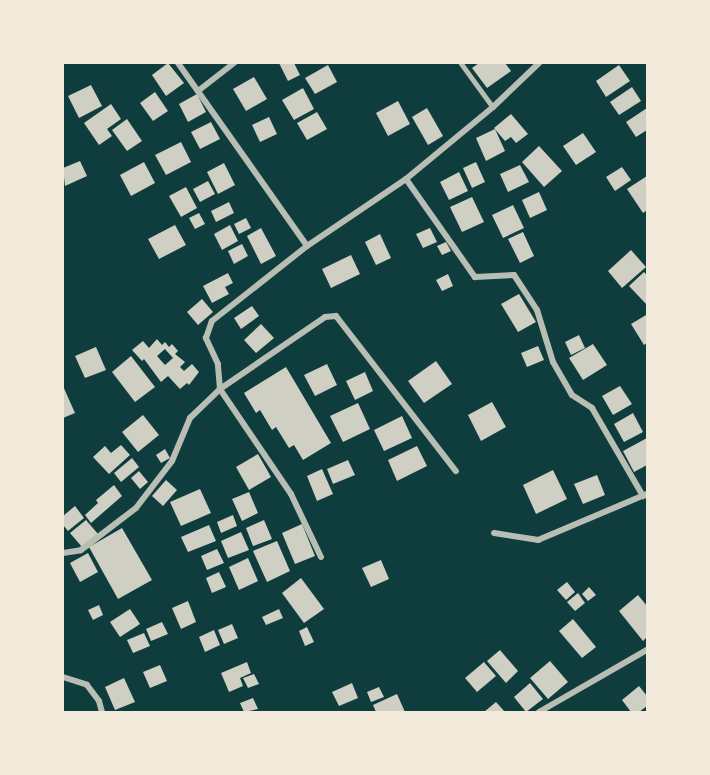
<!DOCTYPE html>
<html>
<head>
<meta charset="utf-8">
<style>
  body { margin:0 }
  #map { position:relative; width:710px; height:775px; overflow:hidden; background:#0f3d3e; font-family:"Noto Serif",serif }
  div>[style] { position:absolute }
  .building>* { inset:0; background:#cfcfc3 }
  .service>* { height:4.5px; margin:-2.25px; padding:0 2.25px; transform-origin:2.25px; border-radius:2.25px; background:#b8beb3 }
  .minor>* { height:6px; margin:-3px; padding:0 3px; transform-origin:3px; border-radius:3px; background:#b8beb3 }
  span { translate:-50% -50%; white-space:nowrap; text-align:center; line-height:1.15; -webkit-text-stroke:4.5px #f1e9da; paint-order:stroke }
  .frame { position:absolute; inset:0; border:64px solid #f1e9da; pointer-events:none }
</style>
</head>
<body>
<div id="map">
  <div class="building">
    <i style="clip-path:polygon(168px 63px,184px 83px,166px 96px,152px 75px)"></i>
    <i style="clip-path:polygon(279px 63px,294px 63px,300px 75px,288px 81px)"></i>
    <i style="clip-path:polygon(479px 63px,505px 63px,511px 71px,487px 88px,472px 68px)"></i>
    <i style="clip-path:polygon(328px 65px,337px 82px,315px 94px,305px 78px)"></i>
    <i style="clip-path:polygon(619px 65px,630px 81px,606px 97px,596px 81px)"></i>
    <i style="clip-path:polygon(254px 77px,267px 99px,246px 111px,233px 89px)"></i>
    <i style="clip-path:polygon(91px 85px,102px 106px,79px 118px,68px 96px)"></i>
    <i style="clip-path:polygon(632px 87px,641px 101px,619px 115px,610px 102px)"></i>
    <i style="clip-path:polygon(303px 88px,314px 109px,294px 120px,282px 100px)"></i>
    <i style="clip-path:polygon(155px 92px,168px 111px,153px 121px,140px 103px)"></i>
    <i style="clip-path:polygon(197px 94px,206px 112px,188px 122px,179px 104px)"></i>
    <i style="clip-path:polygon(398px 101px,410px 124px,388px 136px,376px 113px)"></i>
    <i style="clip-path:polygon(111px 104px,121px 119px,107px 129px,112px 136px,99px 145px,84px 123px)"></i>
    <i style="clip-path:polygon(427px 108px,443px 136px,428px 145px,412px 117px)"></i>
    <i style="clip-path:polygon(647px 108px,647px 130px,636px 137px,626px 122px)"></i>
    <i style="clip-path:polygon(317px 112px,327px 129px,307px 140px,297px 123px)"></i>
    <i style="clip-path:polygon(511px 114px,528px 134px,516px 143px,511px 137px,505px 141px,494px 128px)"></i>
    <i style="clip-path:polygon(269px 117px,277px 134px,260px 142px,252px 125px)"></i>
    <i style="clip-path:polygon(127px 119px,142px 141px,127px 151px,112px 130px)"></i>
    <i style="clip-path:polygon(211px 122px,220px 139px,200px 149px,191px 132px)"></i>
    <i style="clip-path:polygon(495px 129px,505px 151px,486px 161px,476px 138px)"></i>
    <i style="clip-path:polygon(583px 133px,596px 152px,576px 165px,563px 146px)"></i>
    <i style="clip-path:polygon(181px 142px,191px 162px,166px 175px,155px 155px)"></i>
    <i style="clip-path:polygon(539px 146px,562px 171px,544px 187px,522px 162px)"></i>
    <i style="clip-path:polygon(80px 161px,87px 176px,65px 186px,63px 168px)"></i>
    <i style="clip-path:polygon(144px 162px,155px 183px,131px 196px,120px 175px)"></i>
    <i style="clip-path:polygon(476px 162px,485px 182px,472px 188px,463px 168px)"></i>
    <i style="clip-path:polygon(224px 163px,235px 185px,218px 194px,207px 172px)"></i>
    <i style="clip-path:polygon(520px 165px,529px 182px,508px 192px,500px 174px)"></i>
    <i style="clip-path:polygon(622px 167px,631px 180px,615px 191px,606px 177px)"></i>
    <i style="clip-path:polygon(459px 172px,468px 191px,449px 200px,440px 182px)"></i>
    <i style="clip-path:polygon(647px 176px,647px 210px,643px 213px,627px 189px)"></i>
    <i style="clip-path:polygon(208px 181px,215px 194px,200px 202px,193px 189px)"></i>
    <i style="clip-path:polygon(186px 187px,197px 208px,181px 217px,169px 196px)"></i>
    <i style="clip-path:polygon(539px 192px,547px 210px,530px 218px,522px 200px)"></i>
    <i style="clip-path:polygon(472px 197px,484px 222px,462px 232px,450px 207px)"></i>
    <i style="clip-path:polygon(229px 202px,234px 213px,216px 222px,211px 211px)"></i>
    <i style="clip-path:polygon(513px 205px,524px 228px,503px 238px,492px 215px)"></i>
    <i style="clip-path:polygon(199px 213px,205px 224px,195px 229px,189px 218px)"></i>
    <i style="clip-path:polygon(246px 218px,251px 228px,239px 234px,234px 224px)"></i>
    <i style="clip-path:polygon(175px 225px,186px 245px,159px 259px,148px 239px)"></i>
    <i style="clip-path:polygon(230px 225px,238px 241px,222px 250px,214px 234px)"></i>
    <i style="clip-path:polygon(261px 228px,276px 256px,261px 264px,247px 236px)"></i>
    <i style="clip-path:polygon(430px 228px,437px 242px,423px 248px,416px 234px)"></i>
    <i style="clip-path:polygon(523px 232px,534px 256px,520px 263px,508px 239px)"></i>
    <i style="clip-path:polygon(380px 234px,391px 258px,376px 265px,365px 242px)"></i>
    <i style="clip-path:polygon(446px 242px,451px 251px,442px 255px,437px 246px)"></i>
    <i style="clip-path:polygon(242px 244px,248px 256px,234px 264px,228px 251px)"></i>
    <i style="clip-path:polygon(631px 250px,646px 267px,622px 288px,608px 271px)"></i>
    <i style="clip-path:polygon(351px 255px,360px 274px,331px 288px,322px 269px)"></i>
    <i style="clip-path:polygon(644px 272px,647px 275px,647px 305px,629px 286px)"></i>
    <i style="clip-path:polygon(228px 273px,233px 283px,225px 287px,229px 294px,212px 303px,203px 286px)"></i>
    <i style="clip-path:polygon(448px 274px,453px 286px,442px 291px,436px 280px)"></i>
    <i style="clip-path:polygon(519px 294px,536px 322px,518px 332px,501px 304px)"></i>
    <i style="clip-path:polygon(202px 299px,213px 312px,198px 325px,187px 312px)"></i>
    <i style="clip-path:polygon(252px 306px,259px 316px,241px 329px,234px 318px)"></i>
    <i style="clip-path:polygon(646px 315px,647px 343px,644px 345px,631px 324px)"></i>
    <i style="clip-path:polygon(261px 324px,274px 338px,256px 353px,244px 340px)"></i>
    <i style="clip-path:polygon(579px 335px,585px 348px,571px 355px,565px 342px)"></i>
    <i style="clip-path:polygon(evenodd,157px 339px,162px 345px,165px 342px,169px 347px,172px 344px,178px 351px,175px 354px,185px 362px,180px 367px,184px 371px,192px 364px,199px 372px,189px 385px,187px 383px,180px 389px,168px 376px,161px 382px,144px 359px,142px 361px,132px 350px,143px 341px,149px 348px,157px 339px,165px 349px,173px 358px,165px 365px,157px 356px,165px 349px)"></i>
    <i style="clip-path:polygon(593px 344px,607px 365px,583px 380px,569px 358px)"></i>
    <i style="clip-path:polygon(538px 346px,544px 360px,527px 367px,521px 353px)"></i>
    <i style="clip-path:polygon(96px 347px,106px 370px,85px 378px,75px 356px)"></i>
    <i style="clip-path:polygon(131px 356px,155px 387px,135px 402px,112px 372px)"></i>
    <i style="clip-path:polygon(436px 361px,452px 384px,424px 403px,408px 381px)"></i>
    <i style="clip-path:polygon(327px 364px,337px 385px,315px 396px,304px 375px)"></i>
    <i style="clip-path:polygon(286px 367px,331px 443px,303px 460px,294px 445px,289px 448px,276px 427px,272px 430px,260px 410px,256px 413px,244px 393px)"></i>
    <i style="clip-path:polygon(365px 372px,373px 391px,355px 400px,346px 381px)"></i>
    <i style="clip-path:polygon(63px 386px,75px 413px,63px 418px)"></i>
    <i style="clip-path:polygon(620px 386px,632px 404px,613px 415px,602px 396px)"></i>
    <i style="clip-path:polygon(492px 402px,506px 427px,481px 441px,468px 415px)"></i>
    <i style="clip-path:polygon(358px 403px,370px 429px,343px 442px,330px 416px)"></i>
    <i style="clip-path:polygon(633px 413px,643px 432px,624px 442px,614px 424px)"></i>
    <i style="clip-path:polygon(143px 415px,159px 435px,138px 452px,122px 432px)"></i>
    <i style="clip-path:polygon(402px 416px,412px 438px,384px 451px,374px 430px)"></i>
    <i style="clip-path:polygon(647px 438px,647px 465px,634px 472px,623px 451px)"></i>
    <i style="clip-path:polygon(121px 445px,130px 455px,109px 474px,93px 457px,105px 446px,111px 453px)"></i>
    <i style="clip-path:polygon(417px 446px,427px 466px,397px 481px,388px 460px)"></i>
    <i style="clip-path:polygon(165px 449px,170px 458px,161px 463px,156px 455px)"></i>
    <i style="clip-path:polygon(258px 454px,271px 477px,249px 490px,236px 467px)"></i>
    <i style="clip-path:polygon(132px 458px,139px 467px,121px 482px,114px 473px)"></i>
    <i style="clip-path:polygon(348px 460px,355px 475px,333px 484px,327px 469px)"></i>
    <i style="clip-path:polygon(322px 469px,333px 494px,317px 501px,307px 476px)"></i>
    <i style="clip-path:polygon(553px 470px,567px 499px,536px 514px,523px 485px)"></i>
    <i style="clip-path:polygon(139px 471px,148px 482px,140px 489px,131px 478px)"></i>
    <i style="clip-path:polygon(597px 475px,605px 495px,583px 504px,574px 484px)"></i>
    <i style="clip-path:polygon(166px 480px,177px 490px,163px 506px,152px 496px)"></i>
    <i style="clip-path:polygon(114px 485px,122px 496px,91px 523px,85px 515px,98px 503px,96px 500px)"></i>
    <i style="clip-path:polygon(200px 489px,211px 513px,181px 526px,170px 502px)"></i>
    <i style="clip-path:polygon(249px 492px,258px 513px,242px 521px,232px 499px)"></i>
    <i style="clip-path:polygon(75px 506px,84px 518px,68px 531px,63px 525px,63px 516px)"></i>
    <i style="clip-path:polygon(233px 515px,237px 526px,221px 533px,217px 522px)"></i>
    <i style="clip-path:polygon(86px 520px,98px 534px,82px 547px,70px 533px)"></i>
    <i style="clip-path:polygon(264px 520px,272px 539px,253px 546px,246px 528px)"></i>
    <i style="clip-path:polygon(302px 524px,315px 556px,295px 564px,282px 533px)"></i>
    <i style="clip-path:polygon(209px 525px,216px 541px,188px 552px,181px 537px)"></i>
    <i style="clip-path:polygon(122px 528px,152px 580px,118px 599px,89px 547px)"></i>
    <i style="clip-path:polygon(241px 532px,249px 550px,228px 558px,221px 541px)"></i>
    <i style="clip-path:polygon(277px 541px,290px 571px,267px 582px,253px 551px)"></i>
    <i style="clip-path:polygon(217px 549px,224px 563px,207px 570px,201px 556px)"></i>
    <i style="clip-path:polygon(88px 553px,98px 572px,80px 582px,70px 563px)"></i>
    <i style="clip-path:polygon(248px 558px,258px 581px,239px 590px,229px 567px)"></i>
    <i style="clip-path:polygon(381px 560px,389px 579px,371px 587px,362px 568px)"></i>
    <i style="clip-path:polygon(219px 572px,226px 587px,212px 593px,206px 578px)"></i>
    <i style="clip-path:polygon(301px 578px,324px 609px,304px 623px,282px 593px)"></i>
    <i style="clip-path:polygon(567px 582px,575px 592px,566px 600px,557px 590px)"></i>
    <i style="clip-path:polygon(589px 587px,596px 595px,588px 601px,582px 594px)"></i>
    <i style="clip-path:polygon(578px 593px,585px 603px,575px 611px,567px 602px)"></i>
    <i style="clip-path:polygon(638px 595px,647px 606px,647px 637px,643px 641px,619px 611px)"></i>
    <i style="clip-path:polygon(188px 601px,196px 622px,181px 629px,172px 608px)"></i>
    <i style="clip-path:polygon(99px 605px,103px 615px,93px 620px,88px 610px)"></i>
    <i style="clip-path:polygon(130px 609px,140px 624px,120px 637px,110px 622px)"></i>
    <i style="clip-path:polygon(279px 609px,283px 618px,266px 625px,262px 617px)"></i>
    <i style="clip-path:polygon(573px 619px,596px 647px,582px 658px,559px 631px)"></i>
    <i style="clip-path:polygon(162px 622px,168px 634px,151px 641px,146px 629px)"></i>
    <i style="clip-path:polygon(232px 624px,238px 638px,224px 644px,218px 630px)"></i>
    <i style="clip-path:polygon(307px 627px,314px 642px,305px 646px,299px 631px)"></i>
    <i style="clip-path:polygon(214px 630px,220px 645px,205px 652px,199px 637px)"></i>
    <i style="clip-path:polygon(144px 633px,150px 646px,133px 653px,127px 640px)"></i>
    <i style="clip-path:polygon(500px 650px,518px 671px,506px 683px,487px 661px)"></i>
    <i style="clip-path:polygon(550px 661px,568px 682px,548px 699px,530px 678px)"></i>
    <i style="clip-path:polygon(247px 662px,251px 673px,240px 678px,243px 686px,229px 692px,221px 673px)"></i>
    <i style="clip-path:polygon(484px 662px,496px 676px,477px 692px,465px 678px)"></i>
    <i style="clip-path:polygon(160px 665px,167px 681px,150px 688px,143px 672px)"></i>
    <i style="clip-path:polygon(254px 674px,259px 684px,248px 688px,243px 678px)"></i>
    <i style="clip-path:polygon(124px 678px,135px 702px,115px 710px,105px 687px)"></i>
    <i style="clip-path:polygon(352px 683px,358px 698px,339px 706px,332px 692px)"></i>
    <i style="clip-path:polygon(530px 683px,543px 699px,526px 712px,514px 697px)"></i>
    <i style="clip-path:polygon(639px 686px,647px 696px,647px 706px,639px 712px,631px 712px,622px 700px)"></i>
    <i style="clip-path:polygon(379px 687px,384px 697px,371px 702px,367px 692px)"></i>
    <i style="clip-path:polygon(397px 694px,405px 712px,376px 712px,373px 705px)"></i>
    <i style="clip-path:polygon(253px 698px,258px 709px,244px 712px,240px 703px)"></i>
    <i style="clip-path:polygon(496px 702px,505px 712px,484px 712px)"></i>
  </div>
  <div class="service">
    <i style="left:461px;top:63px;width:54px;rotate:54deg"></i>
  </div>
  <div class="minor">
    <i style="left:178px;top:63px;width:224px;rotate:54.8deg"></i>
    <i style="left:198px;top:91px;width:46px;rotate:-37.9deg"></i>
    <i style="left:406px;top:179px;width:120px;rotate:54.9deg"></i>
    <i style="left:475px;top:277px;width:39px;rotate:-3deg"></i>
    <i style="left:514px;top:275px;width:42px;rotate:56.7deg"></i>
    <i style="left:537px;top:310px;width:54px;rotate:72.9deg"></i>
    <i style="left:553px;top:362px;width:38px;rotate:60deg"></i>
    <i style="left:572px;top:395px;width:24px;rotate:33deg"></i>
    <i style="left:592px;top:408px;width:102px;rotate:59.9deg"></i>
    <i style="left:494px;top:533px;width:45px;rotate:9deg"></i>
    <i style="left:538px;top:540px;width:118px;rotate:-22.9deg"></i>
    <i style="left:63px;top:553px;width:18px;rotate:-9deg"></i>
    <i style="left:81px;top:550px;width:69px;rotate:-37.4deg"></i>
    <i style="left:136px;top:508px;width:59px;rotate:-52.5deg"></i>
    <i style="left:172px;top:461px;width:47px;rotate:-67.3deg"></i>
    <i style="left:190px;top:418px;width:42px;rotate:-44deg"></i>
    <i style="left:220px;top:389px;width:127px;rotate:-34.4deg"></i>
    <i style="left:325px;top:317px;width:11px;rotate:-5deg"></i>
    <i style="left:336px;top:316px;width:196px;rotate:52.3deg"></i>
    <i style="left:321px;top:557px;width:70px;rotate:-115.5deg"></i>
    <i style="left:291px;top:494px;width:127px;rotate:-124.1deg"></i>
    <i style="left:220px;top:389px;width:25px;rotate:-95deg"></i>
    <i style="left:218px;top:364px;width:29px;rotate:-115deg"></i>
    <i style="left:206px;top:338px;width:18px;rotate:-71deg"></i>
    <i style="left:212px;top:321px;width:121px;rotate:-38.3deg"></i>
    <i style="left:307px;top:246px;width:120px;rotate:-34.1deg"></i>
    <i style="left:406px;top:179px;width:113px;rotate:-39.6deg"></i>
    <i style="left:493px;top:107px;width:64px;rotate:-43.7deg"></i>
    <i style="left:63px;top:677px;width:25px;rotate:18deg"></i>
    <i style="left:87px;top:685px;width:20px;rotate:53deg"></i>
    <i style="left:99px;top:701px;width:11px;rotate:75deg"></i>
    <i style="left:539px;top:712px;width:125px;rotate:-29.9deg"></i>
  </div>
  <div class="frame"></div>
</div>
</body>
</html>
